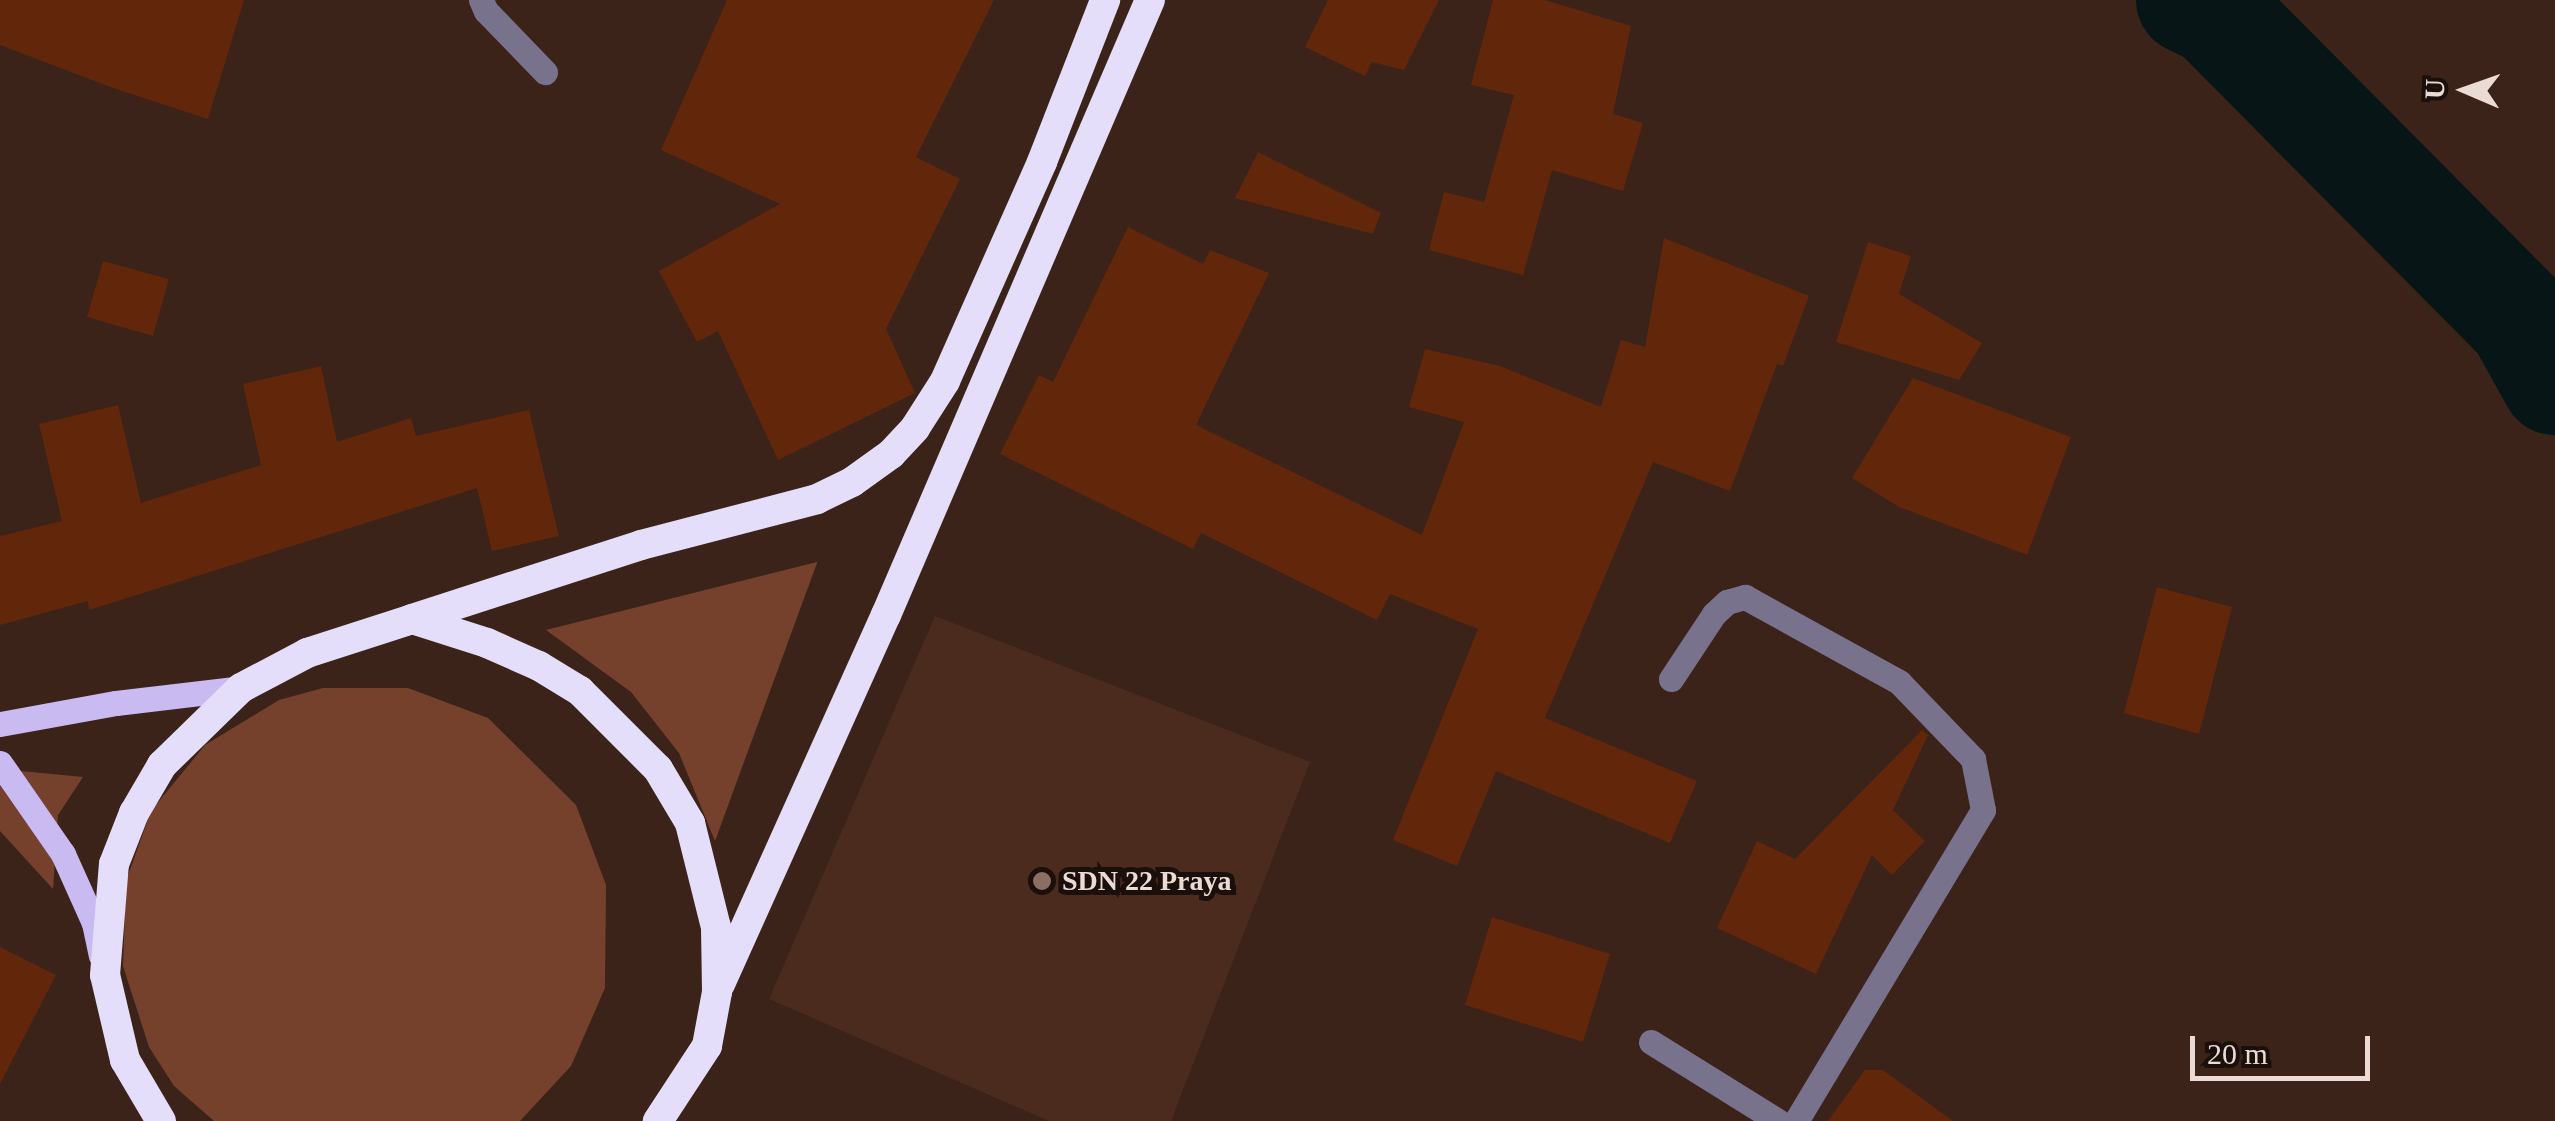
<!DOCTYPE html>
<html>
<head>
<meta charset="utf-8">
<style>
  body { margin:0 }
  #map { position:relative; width:2555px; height:1121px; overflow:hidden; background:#3b2319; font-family:Georgia,serif }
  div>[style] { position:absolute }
  .built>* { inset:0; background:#4a2b1e }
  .green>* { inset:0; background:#75412c }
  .river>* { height:108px; margin:-54px; padding:0 54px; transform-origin:54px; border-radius:54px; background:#081517 }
  .building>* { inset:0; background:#62260b }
  .minor>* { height:25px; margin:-12.5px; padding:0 12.5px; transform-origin:12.5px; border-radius:12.5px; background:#79728d }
  .major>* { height:25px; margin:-12.5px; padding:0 12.5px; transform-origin:12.5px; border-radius:12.5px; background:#c9baf2 }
  .highway>* { height:30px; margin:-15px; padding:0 15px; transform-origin:15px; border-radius:15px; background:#e5defa }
  .dots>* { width:28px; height:28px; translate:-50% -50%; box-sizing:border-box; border:5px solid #1a0f0b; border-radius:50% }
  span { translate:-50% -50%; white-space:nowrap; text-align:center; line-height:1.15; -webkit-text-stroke:10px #1a0f0b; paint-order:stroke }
  .poi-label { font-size:28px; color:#ecdbd4; font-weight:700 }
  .left { translate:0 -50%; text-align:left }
  .north { position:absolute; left:2415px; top:40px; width:100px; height:100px; -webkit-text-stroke:8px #1a0f0b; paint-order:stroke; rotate:272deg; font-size:28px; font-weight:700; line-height:40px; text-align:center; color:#ecdbd4 }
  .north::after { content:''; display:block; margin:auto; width:35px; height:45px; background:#ecdbd4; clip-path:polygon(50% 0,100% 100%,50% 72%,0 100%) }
  .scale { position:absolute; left:2190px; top:1036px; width:180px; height:45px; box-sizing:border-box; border:5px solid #ecdbd4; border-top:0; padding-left:12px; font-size:30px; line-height:35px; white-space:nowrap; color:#ecdbd4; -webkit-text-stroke:8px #1a0f0b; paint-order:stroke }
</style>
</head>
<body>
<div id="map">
  <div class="built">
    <i style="clip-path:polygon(935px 616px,1310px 762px,1171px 1121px,1049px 1121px,769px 999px)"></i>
  </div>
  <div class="green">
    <i style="clip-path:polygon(817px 562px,817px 563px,715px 841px,679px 753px,631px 692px,546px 630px)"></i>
    <i style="clip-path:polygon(323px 688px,408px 688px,488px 718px,576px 805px,606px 885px,605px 988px,571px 1066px,520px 1121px,214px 1121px,174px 1086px,149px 1047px,123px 966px,126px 881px,151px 811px,205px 745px,279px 700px)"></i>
    <i style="clip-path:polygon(0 769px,83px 777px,58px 815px,53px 889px,0 831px)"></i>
  </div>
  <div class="river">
    <i style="left:2190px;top:0;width:28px;rotate:26deg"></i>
    <i style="left:2215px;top:12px;width:434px;rotate:45.2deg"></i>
    <i style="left:2521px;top:320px;width:70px;rotate:60.9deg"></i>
  </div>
  <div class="building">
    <i style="clip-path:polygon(0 0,244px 0,208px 119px,113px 88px,0 45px)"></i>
    <i style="clip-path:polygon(727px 0,994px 0,916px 157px,960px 179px,886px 329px,915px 393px,778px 460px,718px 331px,697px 342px,659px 271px,780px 204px,661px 150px)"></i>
    <i style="clip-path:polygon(1328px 0,1439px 0,1404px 70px,1372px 62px,1365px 76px,1305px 47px)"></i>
    <i style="clip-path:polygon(1493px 0,1545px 0,1631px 26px,1613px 114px,1643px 123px,1623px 191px,1552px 170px,1523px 275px,1429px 250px,1444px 192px,1484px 202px,1514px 95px,1471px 85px)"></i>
    <i style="clip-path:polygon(1258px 152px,1381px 213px,1373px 234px,1235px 198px)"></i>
    <i style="clip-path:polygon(1128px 227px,1203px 264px,1210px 250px,1269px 273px,1196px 425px,1422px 535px,1464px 422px,1409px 407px,1425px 349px,1500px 366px,1601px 407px,1621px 340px,1645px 347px,1664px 238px,1809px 296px,1783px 366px,1777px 364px,1730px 491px,1653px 462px,1545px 718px,1697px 781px,1670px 843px,1496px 771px,1457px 866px,1393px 840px,1478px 629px,1390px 594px,1377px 620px,1201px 533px,1193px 549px,1000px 454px,1039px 375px,1053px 382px)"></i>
    <i style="clip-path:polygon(1868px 242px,1911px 256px,1899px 294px,1982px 343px,1959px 380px,1836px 342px)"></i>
    <i style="clip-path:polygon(103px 261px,169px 279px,153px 336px,87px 317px)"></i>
    <i style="clip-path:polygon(321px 366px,337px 442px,411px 418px,416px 436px,529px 410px,559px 536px,492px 551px,477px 488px,89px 610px,88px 601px,0 625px,0 536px,62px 521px,39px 424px,118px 405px,141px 503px,261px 465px,243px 384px)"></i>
    <i style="clip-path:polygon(1913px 378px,2071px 437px,2027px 555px,1899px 507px,1852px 478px)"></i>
    <i style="clip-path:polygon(2157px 587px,2232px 607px,2199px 734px,2124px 713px)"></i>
    <i style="clip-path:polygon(1922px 730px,1928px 735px,1893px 810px,1925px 841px,1892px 875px,1872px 855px,1816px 974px,1717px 928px,1757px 841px,1795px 859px)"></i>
    <i style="clip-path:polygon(1492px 917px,1610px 954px,1583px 1042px,1465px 1005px)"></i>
    <i style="clip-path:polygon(0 947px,56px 975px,0 1084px)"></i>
    <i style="clip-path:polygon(1865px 1070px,1883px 1070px,1953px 1121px,1828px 1121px)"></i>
  </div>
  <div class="minor">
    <i style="left:481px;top:0;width:12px;rotate:66deg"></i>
    <i style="left:486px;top:11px;width:85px;rotate:46deg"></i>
    <i style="left:1671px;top:679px;width:78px;rotate:-56.5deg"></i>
    <i style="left:1714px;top:614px;width:18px;rotate:-43deg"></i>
    <i style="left:1727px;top:602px;width:19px;rotate:-16deg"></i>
    <i style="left:1745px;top:597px;width:176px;rotate:28.9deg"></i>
    <i style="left:1899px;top:682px;width:107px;rotate:46.1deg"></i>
    <i style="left:1973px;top:759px;width:52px;rotate:78.9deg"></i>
    <i style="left:1983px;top:810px;width:363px;rotate:121deg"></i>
    <i style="left:1651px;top:1042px;width:150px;rotate:31.9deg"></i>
  </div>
  <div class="major">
    <i style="left:0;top:724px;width:118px;rotate:-10.3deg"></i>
    <i style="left:116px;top:703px;width:126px;rotate:-6.8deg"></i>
    <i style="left:0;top:763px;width:111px;rotate:55.3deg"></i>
    <i style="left:63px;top:854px;width:76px;rotate:65.8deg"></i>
    <i style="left:94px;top:923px;width:33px;rotate:78deg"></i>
  </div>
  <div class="highway">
    <i style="left:412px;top:619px;width:241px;rotate:-17.9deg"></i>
    <i style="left:641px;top:545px;width:182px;rotate:-14.6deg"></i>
    <i style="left:817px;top:499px;width:39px;rotate:-26deg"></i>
    <i style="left:852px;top:482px;width:48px;rotate:-35.7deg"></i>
    <i style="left:891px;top:454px;width:35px;rotate:-47deg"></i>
    <i style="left:915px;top:428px;width:56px;rotate:-57.4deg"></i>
    <i style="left:945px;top:381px;width:240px;rotate:-66.1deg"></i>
    <i style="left:1042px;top:162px;width:174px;rotate:-68.7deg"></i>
    <i style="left:720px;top:984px;width:405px;rotate:-65.8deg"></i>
    <i style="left:886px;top:615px;width:669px;rotate:-66.77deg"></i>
    <i style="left:161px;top:1121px;width:71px;rotate:-120.5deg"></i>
    <i style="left:125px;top:1060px;width:87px;rotate:-103.2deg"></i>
    <i style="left:105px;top:975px;width:111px;rotate:-85.4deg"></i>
    <i style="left:114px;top:864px;width:55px;rotate:-68.6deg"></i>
    <i style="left:134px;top:813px;width:56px;rotate:-59.7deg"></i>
    <i style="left:162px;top:765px;width:110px;rotate:-44.3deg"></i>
    <i style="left:241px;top:688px;width:75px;rotate:-27.9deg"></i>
    <i style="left:307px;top:653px;width:110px;rotate:-17.9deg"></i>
    <i style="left:412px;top:619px;width:79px;rotate:17.7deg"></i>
    <i style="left:487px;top:643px;width:57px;rotate:23.9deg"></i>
    <i style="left:539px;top:666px;width:48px;rotate:31.4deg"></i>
    <i style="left:580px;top:691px;width:110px;rotate:45deg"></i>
    <i style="left:658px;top:769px;width:63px;rotate:59.3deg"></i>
    <i style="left:690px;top:823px;width:107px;rotate:76deg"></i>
    <i style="left:716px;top:927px;width:65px;rotate:89.1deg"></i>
    <i style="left:717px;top:992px;width:55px;rotate:100.5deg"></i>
    <i style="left:707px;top:1046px;width:90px;rotate:123.2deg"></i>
  </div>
  <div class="dots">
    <i style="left:1042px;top:881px;background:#8d6e63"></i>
  </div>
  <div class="poi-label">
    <span class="left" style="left:1062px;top:881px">SDN 22 Praya</span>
  </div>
  <div class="north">U</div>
  <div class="scale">20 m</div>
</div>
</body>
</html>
